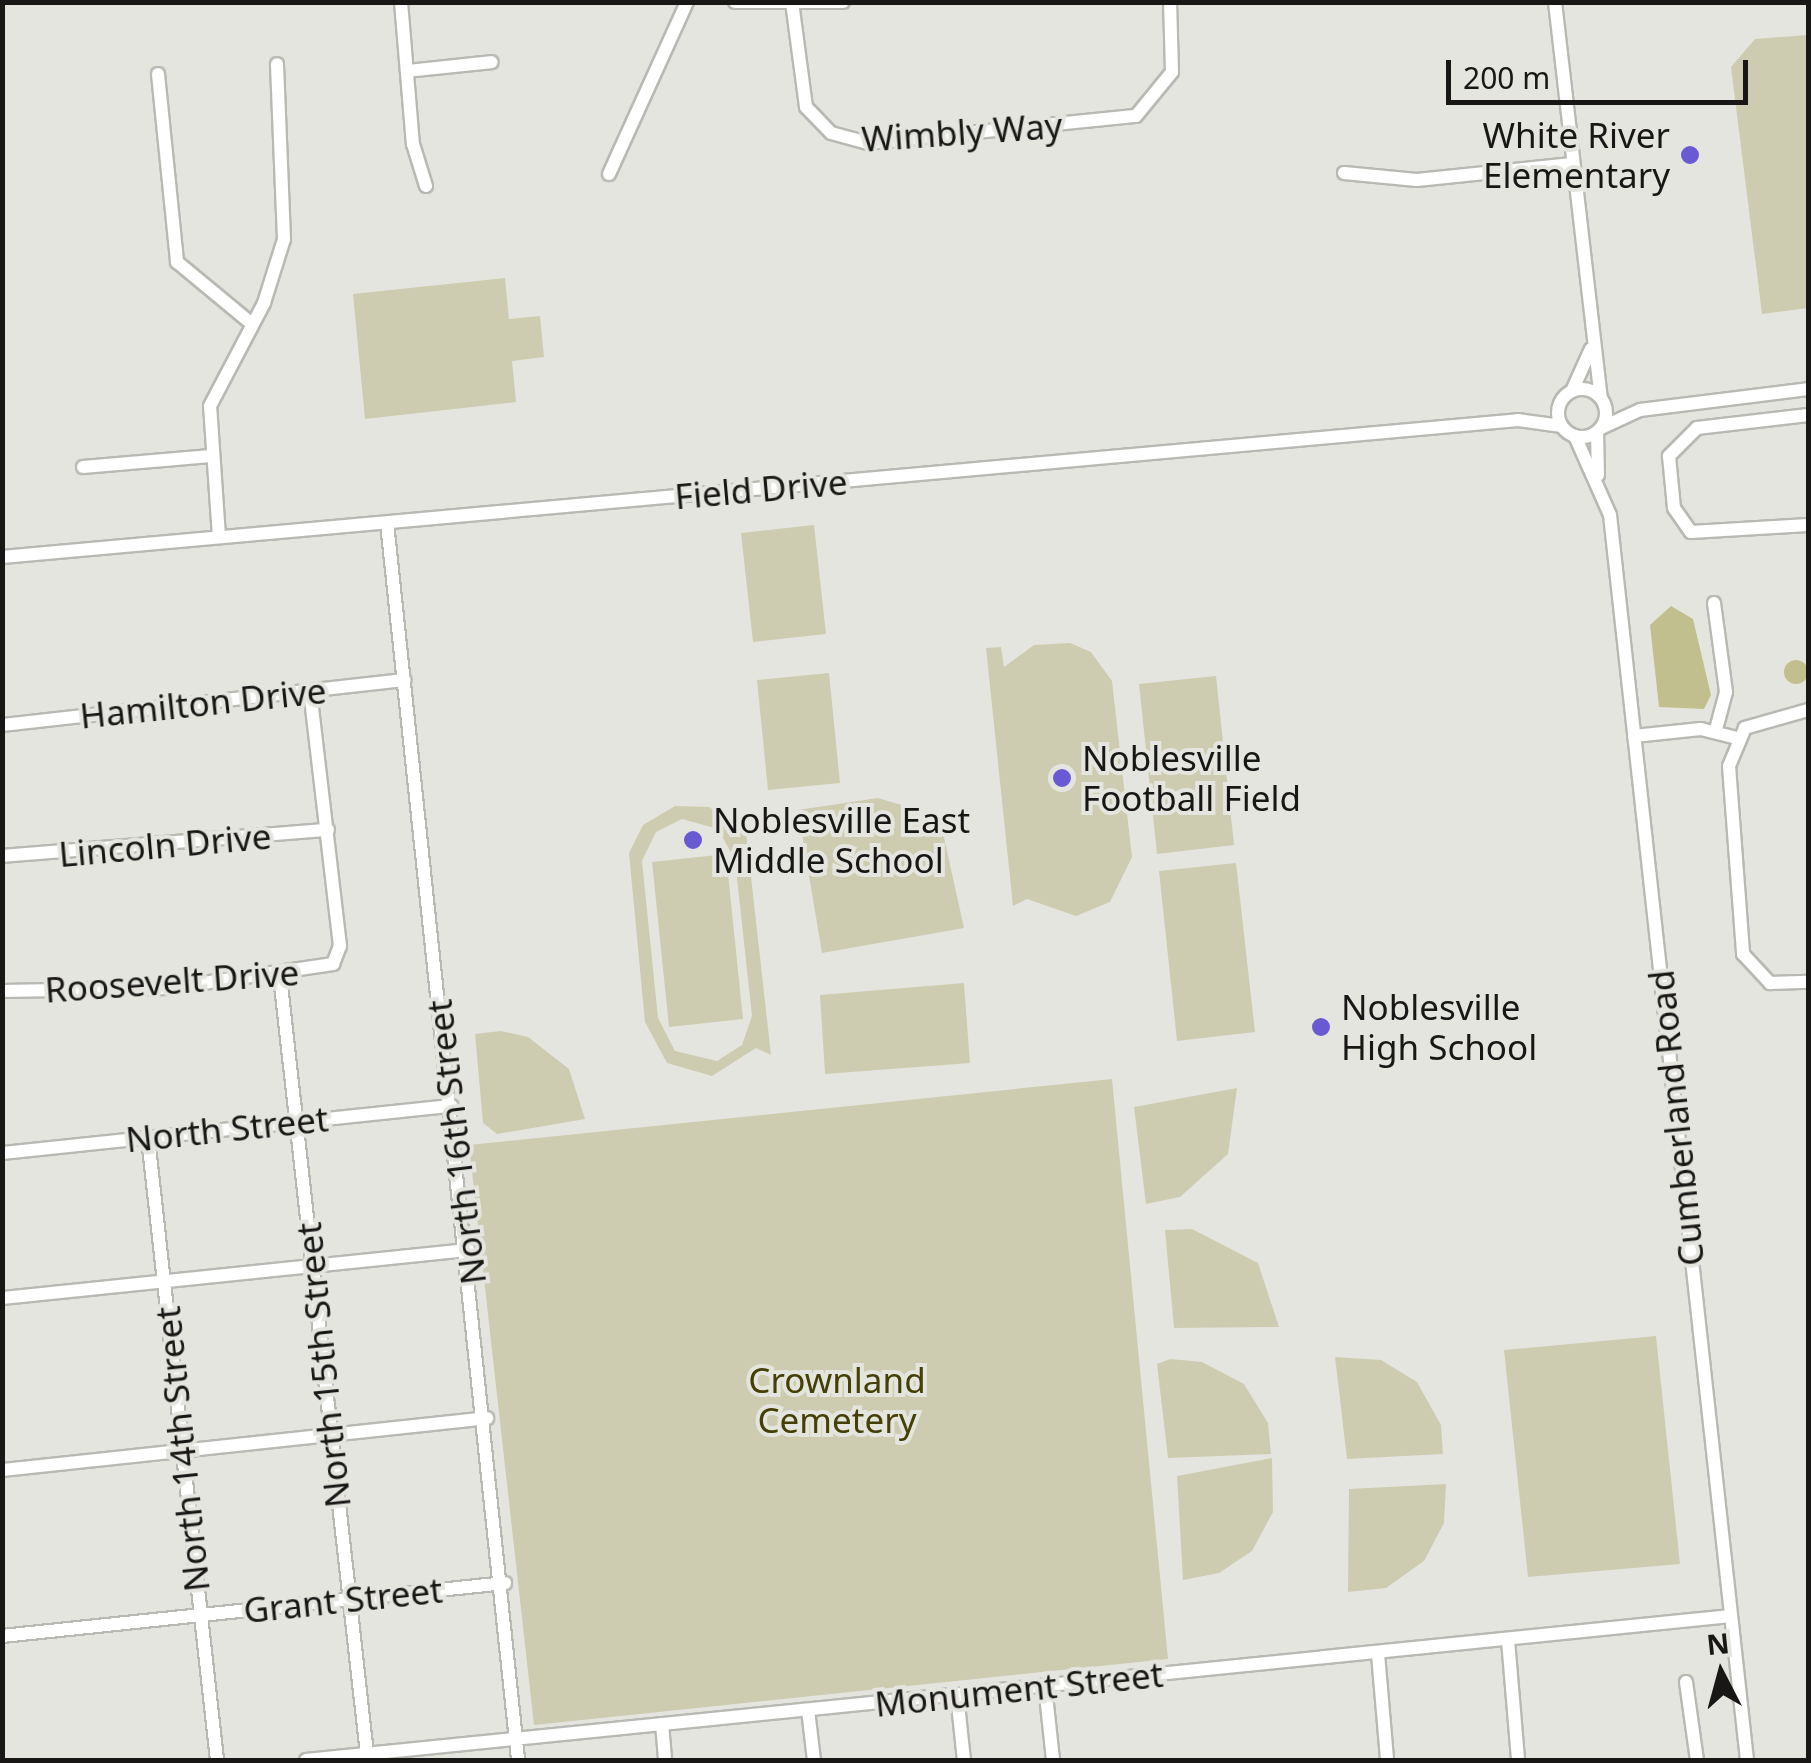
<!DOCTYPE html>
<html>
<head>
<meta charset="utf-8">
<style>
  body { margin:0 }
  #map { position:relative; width:1811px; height:1763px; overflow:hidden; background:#e5e5e0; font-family:"Noto Sans",sans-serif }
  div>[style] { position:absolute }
  .green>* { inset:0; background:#ceccb0 }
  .water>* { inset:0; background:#c2bf8f }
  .round { border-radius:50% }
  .roads { filter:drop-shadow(2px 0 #b9b9b4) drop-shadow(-2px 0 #b9b9b4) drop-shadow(0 2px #b9b9b4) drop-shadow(0 -2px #b9b9b4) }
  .minor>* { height:12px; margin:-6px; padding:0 6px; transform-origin:6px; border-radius:6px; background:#fff }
  .minor>.ring { margin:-6px; padding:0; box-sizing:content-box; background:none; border:12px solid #fff; border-radius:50% }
  .dots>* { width:28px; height:28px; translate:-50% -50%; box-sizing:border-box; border:5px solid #e5e5e0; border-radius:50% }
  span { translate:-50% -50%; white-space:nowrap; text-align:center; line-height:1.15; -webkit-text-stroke:8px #e5e5e0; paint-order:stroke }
  .street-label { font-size:35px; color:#181716 }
  .poi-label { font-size:35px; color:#181716 }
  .right { translate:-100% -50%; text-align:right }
  .left { translate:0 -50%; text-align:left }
  .park-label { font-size:35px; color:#443f02 }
  .frame { position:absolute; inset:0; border:5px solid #181716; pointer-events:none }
  .north { position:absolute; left:1671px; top:1623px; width:100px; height:100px; -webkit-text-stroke:8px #e5e5e0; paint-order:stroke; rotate:354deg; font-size:28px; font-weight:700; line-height:40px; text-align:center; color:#181716 }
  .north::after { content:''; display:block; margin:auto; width:35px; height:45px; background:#181716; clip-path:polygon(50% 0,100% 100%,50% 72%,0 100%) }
  .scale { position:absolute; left:1446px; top:60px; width:302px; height:45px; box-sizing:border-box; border:5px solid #181716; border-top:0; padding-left:12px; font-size:30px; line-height:35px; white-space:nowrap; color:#181716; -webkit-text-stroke:8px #e5e5e0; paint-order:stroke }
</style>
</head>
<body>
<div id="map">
  <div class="green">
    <i style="clip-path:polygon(1808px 35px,1808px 308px,1762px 314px,1731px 67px,1755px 39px)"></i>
    <i style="clip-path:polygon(505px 278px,509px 319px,540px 316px,544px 357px,512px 361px,516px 402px,365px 419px,353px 294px)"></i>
    <i style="clip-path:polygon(814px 525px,826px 634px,753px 642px,741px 533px)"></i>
    <i style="clip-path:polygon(1070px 643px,1091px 652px,1112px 681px,1132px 857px,1110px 902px,1076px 916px,1027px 899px,1013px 906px,986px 648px,1001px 647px,1004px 667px,1034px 645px)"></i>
    <i style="clip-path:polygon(829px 673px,840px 783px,768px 790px,757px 680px)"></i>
    <i style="clip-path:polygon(1216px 676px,1234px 845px,1157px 854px,1139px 684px)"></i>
    <i style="clip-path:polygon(878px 798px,925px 812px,943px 833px,964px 928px,822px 953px,798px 810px)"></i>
    <i style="clip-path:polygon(evenodd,675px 806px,709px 807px,731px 821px,744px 814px,771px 1055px,756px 1048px,712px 1076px,667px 1063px,645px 1022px,629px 853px,643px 825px,675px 806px,682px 819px,718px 829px,735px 860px,752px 1016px,742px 1045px,717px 1061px,675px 1051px,658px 1018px,642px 861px,656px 832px,682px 819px)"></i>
    <i style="clip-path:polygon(726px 854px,743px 1019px,669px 1027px,652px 862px)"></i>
    <i style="clip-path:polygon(1236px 863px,1255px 1032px,1177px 1041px,1159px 871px)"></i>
    <i style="clip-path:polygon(964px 983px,970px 1063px,825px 1074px,820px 995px)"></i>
    <i style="clip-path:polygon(501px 1031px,528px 1037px,569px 1069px,585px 1119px,497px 1134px,483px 1123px,475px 1034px)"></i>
    <i style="clip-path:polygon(1112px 1079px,1168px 1659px,534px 1725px,469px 1145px)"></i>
    <i style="clip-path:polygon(1237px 1088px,1228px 1154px,1180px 1197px,1146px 1204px,1134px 1107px)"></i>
    <i style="clip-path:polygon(1192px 1229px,1258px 1263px,1279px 1327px,1174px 1328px,1165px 1230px)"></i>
    <i style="clip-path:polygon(1656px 1336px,1680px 1564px,1528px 1577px,1504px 1350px)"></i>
    <i style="clip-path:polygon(1335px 1357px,1381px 1360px,1417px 1382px,1441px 1425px,1443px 1454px,1347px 1459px)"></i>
    <i style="clip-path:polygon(1170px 1359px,1202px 1362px,1244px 1384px,1268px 1423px,1271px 1454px,1168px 1458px,1157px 1364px)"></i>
    <i style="clip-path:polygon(1272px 1458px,1273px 1512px,1252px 1551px,1219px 1573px,1183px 1580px,1177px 1476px)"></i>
    <i style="clip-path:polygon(1446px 1484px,1444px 1523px,1424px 1561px,1386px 1588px,1348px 1592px,1349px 1489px)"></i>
  </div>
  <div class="water">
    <i style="clip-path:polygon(1671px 606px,1693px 619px,1711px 695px,1704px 709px,1659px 707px,1650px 625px)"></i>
    <i class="round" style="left:1784px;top:660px;width:24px;height:24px"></i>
  </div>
  <div class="roads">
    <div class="minor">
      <i style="left:401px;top:2px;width:143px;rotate:85.2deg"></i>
      <i style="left:413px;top:144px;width:44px;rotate:72.8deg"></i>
      <i style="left:735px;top:2px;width:108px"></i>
      <i style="left:792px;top:2px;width:106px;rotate:82.4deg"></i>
      <i style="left:806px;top:107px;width:36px;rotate:46deg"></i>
      <i style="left:831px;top:133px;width:38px;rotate:15deg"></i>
      <i style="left:868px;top:143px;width:269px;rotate:-5.8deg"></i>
      <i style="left:1136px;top:116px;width:57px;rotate:-50.7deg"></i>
      <i style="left:1172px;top:72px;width:70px;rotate:-91.6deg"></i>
      <i style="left:1555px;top:2px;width:398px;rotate:83.4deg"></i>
      <i style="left:407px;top:71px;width:85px;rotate:-6deg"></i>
      <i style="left:158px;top:74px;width:189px;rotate:84.2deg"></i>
      <i style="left:177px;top:262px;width:97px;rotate:39.6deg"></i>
      <i style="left:1344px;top:173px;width:73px;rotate:5.5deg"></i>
      <i style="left:1417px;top:180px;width:156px;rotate:-5.9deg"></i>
      <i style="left:609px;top:174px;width:189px;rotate:-65.6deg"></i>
      <i class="ring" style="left:1558px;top:389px;width:36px;height:36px"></i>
      <i style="left:1572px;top:391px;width:46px;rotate:-65.7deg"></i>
      <i style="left:1808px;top:415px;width:112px;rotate:173.3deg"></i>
      <i style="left:1697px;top:428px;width:40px;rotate:135deg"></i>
      <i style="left:1669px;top:456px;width:52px;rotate:84.5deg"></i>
      <i style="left:1674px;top:508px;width:29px;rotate:55deg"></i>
      <i style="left:1691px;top:532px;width:117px;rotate:-3.4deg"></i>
      <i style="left:1603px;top:427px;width:41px;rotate:-24.7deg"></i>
      <i style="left:1640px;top:410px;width:169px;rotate:-7.1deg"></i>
      <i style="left:1597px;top:432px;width:43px;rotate:88.7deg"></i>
      <i style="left:1575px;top:436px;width:86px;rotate:66.1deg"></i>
      <i style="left:1610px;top:515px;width:1253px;rotate:83.72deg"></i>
      <i style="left:83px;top:467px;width:128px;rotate:-4.9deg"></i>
      <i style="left:387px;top:523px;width:1244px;rotate:83.95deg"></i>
      <i style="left:219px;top:537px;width:131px;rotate:-93.9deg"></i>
      <i style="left:210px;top:406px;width:116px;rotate:-62.3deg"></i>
      <i style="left:264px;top:303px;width:67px;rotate:-72.6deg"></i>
      <i style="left:284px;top:239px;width:175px;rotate:-92.3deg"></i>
      <i style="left:2px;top:557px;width:1522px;rotate:-5.16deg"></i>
      <i style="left:1518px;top:420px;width:44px;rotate:7.8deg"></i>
      <i style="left:1714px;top:603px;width:90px;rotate:82.3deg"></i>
      <i style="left:1726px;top:692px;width:38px;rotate:105deg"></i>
      <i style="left:1808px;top:710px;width:66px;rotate:164.1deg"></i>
      <i style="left:1745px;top:728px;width:41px;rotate:112.8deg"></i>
      <i style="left:1729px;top:766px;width:189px;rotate:85.7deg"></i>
      <i style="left:1743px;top:954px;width:40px;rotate:47deg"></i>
      <i style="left:1770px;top:983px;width:38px;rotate:-2deg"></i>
      <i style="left:2px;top:725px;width:405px;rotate:-6.4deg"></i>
      <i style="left:1634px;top:736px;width:67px;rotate:-6deg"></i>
      <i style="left:1701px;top:729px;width:36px;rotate:14deg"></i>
      <i style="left:2px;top:856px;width:327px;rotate:-4.6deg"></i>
      <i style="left:280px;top:976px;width:783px;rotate:83.62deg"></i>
      <i style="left:2px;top:991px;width:167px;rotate:-1deg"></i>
      <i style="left:169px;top:988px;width:166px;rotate:-8.3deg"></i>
      <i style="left:333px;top:964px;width:19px;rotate:-69deg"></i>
      <i style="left:340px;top:946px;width:256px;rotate:-96.7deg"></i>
      <i style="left:148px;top:1138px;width:626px;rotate:83.67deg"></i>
      <i style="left:2px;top:1153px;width:452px;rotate:-6deg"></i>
      <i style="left:2px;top:1298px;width:469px;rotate:-5.9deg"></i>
      <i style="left:2px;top:1470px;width:488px;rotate:-6.1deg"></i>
      <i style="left:2px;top:1636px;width:506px;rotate:-6.01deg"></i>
      <i style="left:1508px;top:1640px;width:120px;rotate:85.2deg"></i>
      <i style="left:1378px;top:1654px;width:106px;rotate:85.1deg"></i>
      <i style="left:1686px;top:1682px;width:79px;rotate:82deg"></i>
      <i style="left:1045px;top:1686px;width:74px;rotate:83.8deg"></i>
      <i style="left:957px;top:1695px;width:65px;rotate:83.9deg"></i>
      <i style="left:808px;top:1710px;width:50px;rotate:83.2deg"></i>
      <i style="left:662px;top:1724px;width:36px;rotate:85deg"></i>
      <i style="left:306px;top:1760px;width:1432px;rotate:-5.77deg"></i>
    </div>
  </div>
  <div class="dots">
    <i style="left:1690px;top:155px;background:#695ad4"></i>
    <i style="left:1062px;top:778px;background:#695ad4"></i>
    <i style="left:693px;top:840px;background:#695ad4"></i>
    <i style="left:1321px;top:1027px;background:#695ad4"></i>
  </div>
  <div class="street-label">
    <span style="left:962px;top:132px;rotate:-4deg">Wimbly Way</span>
    <span style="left:761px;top:489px;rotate:-5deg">Field Drive</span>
    <span style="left:203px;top:703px;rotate:-6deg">Hamilton Drive</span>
    <span style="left:165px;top:845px;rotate:-5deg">Lincoln Drive</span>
    <span style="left:172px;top:981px;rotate:-4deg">Roosevelt Drive</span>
    <span style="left:1676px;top:1118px;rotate:-96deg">Cumberland Road</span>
    <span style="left:227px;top:1129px;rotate:-6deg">North Street</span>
    <span style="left:456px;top:1142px;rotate:-97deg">North 16th Street</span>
    <span style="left:323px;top:1365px;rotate:-96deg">North 15th Street</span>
    <span style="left:182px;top:1449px;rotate:-96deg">North 14th Street</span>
    <span style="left:343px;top:1600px;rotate:-6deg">Grant Street</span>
    <span style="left:1019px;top:1689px;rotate:-6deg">Monument Street</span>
  </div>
  <div class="poi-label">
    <span class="right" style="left:1670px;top:155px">White River<br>Elementary</span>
    <span class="left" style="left:1082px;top:778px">Noblesville<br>Football Field</span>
    <span class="left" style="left:713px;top:840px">Noblesville East<br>Middle School</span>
    <span class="left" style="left:1341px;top:1027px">Noblesville<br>High School</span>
  </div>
  <div class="park-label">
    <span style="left:837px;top:1400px">Crownland<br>Cemetery</span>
  </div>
  <div class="frame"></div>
  <div class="north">N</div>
  <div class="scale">200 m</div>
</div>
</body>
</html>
